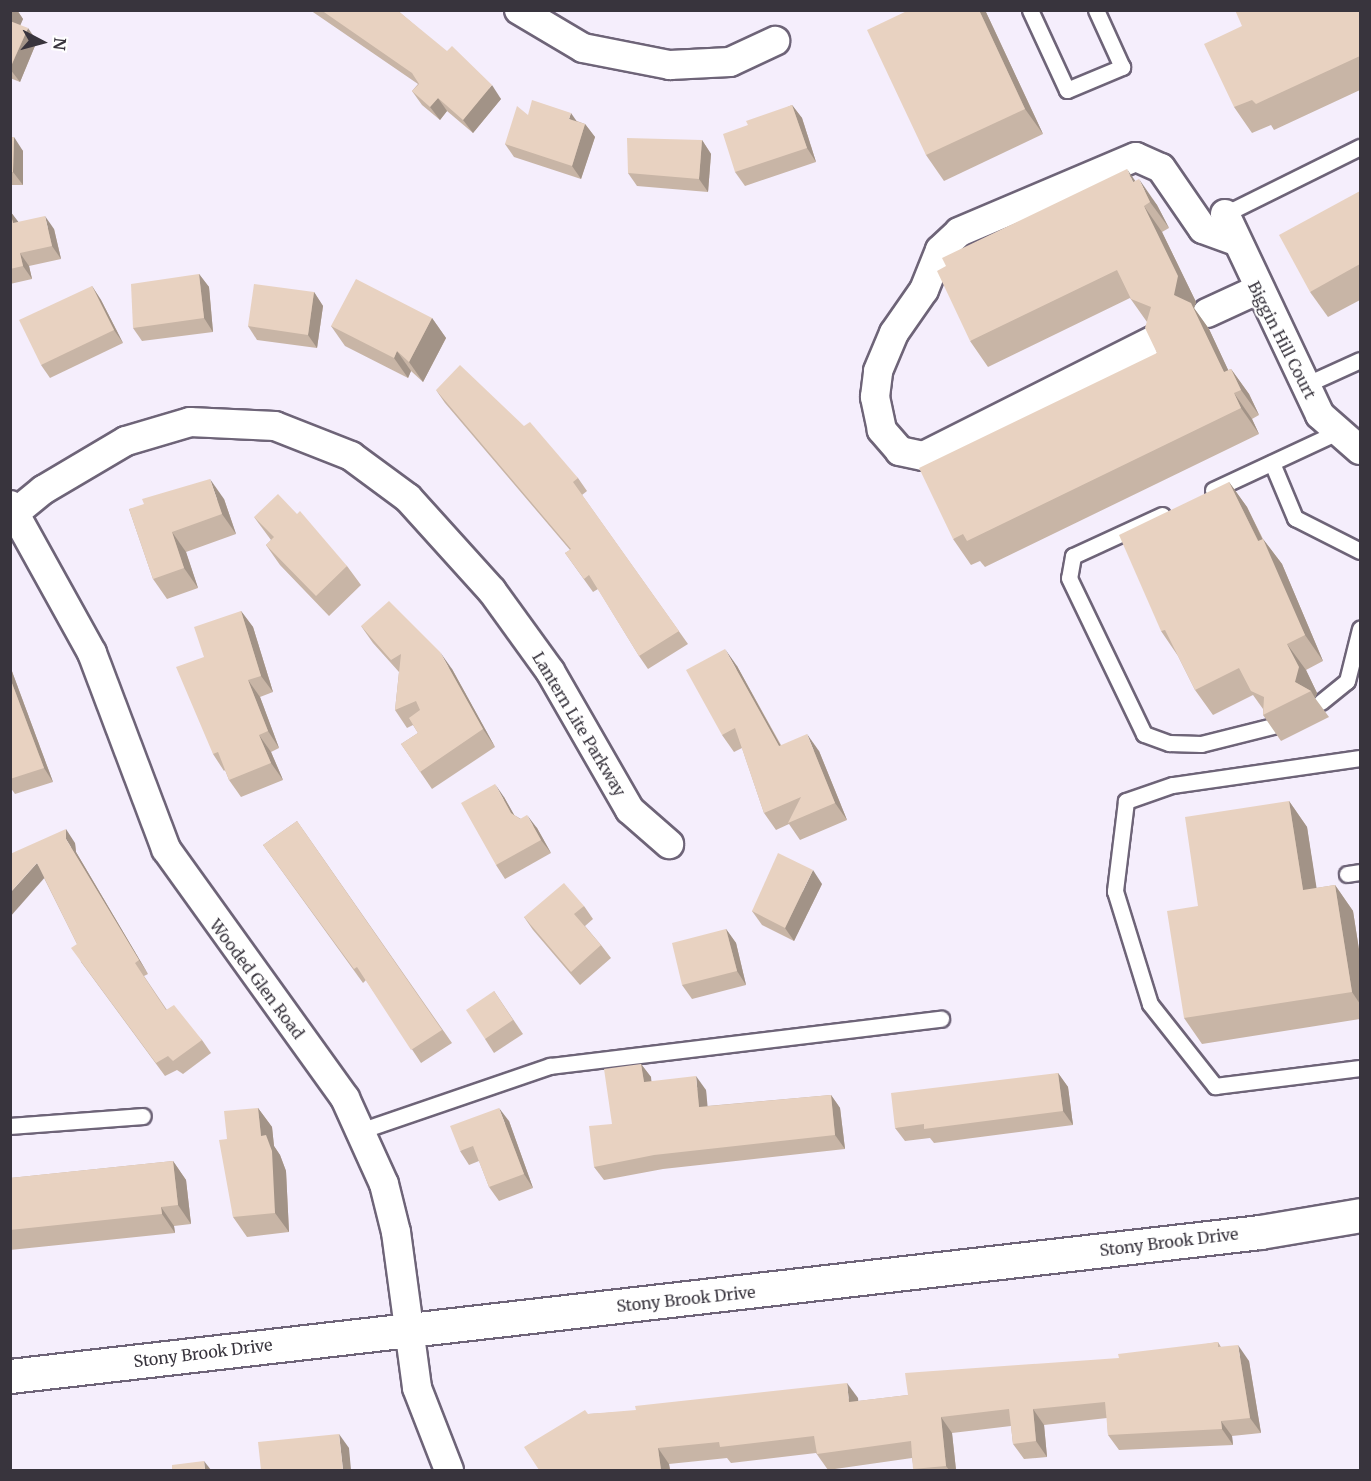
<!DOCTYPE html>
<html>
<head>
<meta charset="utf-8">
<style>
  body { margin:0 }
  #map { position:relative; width:1371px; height:1481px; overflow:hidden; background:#f5eefc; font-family:Merriweather,serif }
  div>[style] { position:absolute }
  .roads { filter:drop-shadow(2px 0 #6e6478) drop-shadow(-2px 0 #6e6478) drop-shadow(0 2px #6e6478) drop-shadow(0 -2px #6e6478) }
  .lane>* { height:15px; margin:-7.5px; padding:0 7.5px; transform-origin:7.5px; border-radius:7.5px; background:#fff }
  .street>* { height:28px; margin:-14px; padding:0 14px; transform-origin:14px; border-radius:14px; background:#fff }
  .secondary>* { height:33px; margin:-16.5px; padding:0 16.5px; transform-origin:16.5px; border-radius:16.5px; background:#fff }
  .wall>* { inset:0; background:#c8b5a6 }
  .shaded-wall>* { inset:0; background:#a29387 }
  .building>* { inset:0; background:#e8d2c1 }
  span { translate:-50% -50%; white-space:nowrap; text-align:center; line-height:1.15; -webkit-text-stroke:4.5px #fff; paint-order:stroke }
  .street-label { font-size:16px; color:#38343d }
  .frame { position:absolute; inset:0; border:12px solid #38343d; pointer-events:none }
  .north { position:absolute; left:12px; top:12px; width:60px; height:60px; -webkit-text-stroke:4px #fff; paint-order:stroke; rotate:96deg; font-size:16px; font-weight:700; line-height:24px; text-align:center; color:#38343d }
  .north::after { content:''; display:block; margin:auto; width:21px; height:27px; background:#38343d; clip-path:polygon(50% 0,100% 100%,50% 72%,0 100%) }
</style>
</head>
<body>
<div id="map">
  <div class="roads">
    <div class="lane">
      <i style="left:1030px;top:10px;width:88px;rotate:65.2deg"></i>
      <i style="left:1067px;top:90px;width:60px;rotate:-22.7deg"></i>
      <i style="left:1122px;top:67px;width:63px;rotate:-114.5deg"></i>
      <i style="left:1225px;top:214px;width:151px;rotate:-26.4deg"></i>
      <i style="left:1305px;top:385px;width:60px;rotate:-24.4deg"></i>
      <i style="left:1272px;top:463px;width:60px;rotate:67.3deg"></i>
      <i style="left:1295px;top:518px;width:73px;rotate:26.9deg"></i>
      <i style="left:1213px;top:490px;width:135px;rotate:-25deg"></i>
      <i style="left:1162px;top:515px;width:98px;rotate:155.3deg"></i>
      <i style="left:1073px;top:556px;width:22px;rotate:100deg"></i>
      <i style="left:1069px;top:578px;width:173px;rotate:64.3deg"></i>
      <i style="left:1144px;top:734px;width:27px;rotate:20deg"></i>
      <i style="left:1169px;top:743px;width:32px;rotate:2deg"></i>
      <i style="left:1201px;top:744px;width:74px;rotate:-14deg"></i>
      <i style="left:1321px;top:702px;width:33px;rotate:-39deg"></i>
      <i style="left:1347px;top:681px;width:54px;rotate:-76deg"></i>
      <i style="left:1360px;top:758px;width:190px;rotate:171.8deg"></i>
      <i style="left:1172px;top:785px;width:49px;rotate:160.8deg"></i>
      <i style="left:1126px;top:801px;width:91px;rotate:97deg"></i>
      <i style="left:1115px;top:891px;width:118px;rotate:72.8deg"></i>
      <i style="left:1150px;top:1004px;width:105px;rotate:51.6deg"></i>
      <i style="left:1215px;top:1086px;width:146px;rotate:-7.1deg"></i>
      <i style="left:1347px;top:874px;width:13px;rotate:-9deg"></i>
      <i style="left:10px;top:1126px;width:133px;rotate:-4.3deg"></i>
      <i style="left:360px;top:1131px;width:201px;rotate:-18.9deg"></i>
      <i style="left:550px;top:1066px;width:394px;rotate:-6.9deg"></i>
    </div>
    <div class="street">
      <i style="left:519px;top:10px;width:74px;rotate:30.7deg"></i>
      <i style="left:583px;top:48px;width:89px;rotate:11.1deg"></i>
      <i style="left:670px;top:65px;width:60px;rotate:-2.9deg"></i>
      <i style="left:730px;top:62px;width:50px;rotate:-25deg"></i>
      <i style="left:1225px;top:214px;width:222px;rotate:64.7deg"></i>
      <i style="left:1320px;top:415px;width:53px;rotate:41.2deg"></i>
      <i style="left:1207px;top:313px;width:55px;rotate:-24.7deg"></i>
      <i style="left:1154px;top:340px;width:258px;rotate:153.3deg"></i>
      <i style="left:923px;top:456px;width:24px;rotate:-168deg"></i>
      <i style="left:900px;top:451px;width:28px;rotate:-131deg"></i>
      <i style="left:882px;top:430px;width:34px;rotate:-102deg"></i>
      <i style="left:875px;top:397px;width:26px;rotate:-83deg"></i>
      <i style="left:878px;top:371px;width:41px;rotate:-67.2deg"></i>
      <i style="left:894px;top:333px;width:52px;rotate:-55.1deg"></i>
      <i style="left:924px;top:290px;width:43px;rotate:-68.2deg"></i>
      <i style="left:940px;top:250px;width:26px;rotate:-43deg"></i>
      <i style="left:959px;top:232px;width:192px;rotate:-23deg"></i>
      <i style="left:1136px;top:157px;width:27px;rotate:24deg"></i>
      <i style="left:1161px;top:168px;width:74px;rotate:55.5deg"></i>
      <i style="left:1203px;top:229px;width:33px;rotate:20deg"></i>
      <i style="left:10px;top:505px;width:169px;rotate:61deg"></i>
      <i style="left:92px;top:653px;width:210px;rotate:69.3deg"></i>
      <i style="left:166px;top:849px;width:307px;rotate:54.3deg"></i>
      <i style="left:345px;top:1098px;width:94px;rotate:65.6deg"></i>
      <i style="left:384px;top:1184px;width:49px;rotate:76deg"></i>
      <i style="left:396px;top:1232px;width:157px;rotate:82.3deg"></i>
      <i style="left:417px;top:1388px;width:88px;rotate:68.7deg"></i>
      <i style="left:10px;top:517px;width:43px;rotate:-39.3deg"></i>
      <i style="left:43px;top:490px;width:96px;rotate:-30.6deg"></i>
      <i style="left:126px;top:441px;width:67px;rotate:-16.5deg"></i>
      <i style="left:190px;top:422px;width:85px;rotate:2.7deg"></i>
      <i style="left:275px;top:426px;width:82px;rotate:21.5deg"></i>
      <i style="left:351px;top:456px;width:71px;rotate:36.4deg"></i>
      <i style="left:408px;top:498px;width:125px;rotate:47.9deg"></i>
      <i style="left:492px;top:591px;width:99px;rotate:54.1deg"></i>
      <i style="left:550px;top:671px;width:160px;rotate:60.1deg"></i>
      <i style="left:630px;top:810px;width:52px;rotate:41.1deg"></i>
    </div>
    <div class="secondary">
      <i style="left:10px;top:1376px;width:1258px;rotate:-6.57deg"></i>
      <i style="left:1260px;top:1232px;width:101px;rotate:-9.6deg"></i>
    </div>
  </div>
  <div class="wall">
    <i style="clip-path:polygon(10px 10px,17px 10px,23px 19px,20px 25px,37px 41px,20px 82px,10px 78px)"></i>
    <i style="clip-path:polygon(310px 10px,397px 10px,501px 99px,473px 133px,447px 111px,440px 120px,422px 105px,412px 91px,418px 84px)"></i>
    <i style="clip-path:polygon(909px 10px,985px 10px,1043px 134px,944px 181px,926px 155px)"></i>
    <i style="clip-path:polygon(1360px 10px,1360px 90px,1274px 130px,1271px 125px,1252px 133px,1234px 107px,1242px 26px)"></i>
    <i style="clip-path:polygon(792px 105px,802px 118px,816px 162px,745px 186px,735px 172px,748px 125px)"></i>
    <i style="clip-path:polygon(528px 115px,577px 121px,585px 124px,595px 137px,581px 179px,514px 157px,505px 144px)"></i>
    <i style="clip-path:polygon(10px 137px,23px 151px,23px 185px,10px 185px)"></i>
    <i style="clip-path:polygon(702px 140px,711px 154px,708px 192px,637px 186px,628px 173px)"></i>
    <i style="clip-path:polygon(1136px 181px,1157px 205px,1169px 228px,1162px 232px,1196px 302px,1194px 308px,1209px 329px,1228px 370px,1231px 369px,1249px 394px,1259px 415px,1252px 419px,1259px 434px,985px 567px,980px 561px,971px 565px,953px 539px,1157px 353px,1147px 322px,1130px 298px,988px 367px,970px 341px)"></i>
    <i style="clip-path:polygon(1360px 191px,1360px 300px,1328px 317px,1310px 292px)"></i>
    <i style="clip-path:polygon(10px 211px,18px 222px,54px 229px,61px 259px,29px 266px,32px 279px,10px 284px)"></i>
    <i style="clip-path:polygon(199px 274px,209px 287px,213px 332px,142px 341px,133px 328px)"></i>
    <i style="clip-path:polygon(92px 286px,101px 300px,123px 343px,50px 378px,41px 365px)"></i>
    <i style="clip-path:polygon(314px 292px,323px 306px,317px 348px,257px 340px,248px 326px)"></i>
    <i style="clip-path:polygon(432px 318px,446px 338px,423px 382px,411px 371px,408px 378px,345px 346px,331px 326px)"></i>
    <i style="clip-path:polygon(436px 390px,578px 478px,587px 491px,582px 495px,688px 644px,648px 669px,639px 656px,598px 589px,593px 592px,565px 553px,570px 550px,445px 403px)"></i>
    <i style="clip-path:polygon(1229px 482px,1247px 507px,1263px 539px,1282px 564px,1323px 661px,1306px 670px,1317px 693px,1315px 698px,1329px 717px,1281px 741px,1263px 715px,1263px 709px,1253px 695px,1213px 715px,1195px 690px,1178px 656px,1161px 631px)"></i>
    <i style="clip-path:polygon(224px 499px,236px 534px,186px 552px,198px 588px,167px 599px,153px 579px,129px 509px)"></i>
    <i style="clip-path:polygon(254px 517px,347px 566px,361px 585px,329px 616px,280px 565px,266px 545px,271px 540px)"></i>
    <i style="clip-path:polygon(241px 611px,253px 627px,273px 692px,260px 697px,279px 748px,271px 752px,283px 780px,241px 797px,229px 780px,225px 770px,224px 771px,213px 754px,204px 657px)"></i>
    <i style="clip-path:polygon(361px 626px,452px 669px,495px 747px,432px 789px,401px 744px,418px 733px,413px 725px,407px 728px,395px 710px,399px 672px,373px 643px)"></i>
    <i style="clip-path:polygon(10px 666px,53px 782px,15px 794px,10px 787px)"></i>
    <i style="clip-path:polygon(737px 666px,781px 745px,819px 751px,847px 820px,800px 840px,789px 824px,776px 830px,764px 813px,742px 748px,734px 752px,722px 735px)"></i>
    <i style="clip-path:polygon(504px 797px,514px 815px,537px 828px,551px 853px,505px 879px,496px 865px)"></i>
    <i style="clip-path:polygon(1289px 801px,1307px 827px,1316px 888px,1335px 885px,1353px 911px,1360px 956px,1360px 1019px,1202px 1044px,1184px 1018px,1198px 906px)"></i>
    <i style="clip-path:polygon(297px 821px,452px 1043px,421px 1063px,366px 980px,363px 983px,263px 845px)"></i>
    <i style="clip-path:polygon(75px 843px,76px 852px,148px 974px,144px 976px,167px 1010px,202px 1040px,211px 1053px,183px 1074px,177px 1070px,165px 1076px,81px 962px,77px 944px,44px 878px,10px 917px)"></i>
    <i style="clip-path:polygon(822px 884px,794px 941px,762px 925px,752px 911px)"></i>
    <i style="clip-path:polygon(584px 906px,593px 919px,585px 926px,601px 945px,611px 958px,580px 985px,533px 930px,524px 917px)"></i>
    <i style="clip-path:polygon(726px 929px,736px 943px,746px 985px,692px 999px,682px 985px)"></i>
    <i style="clip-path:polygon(494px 991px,523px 1034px,494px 1053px,485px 1039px)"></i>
    <i style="clip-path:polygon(641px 1064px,651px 1077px,651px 1081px,706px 1090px,707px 1106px,831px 1095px,840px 1108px,845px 1149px,663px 1169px,604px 1180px,594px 1167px,612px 1124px)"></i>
    <i style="clip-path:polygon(1058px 1073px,1068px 1087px,1073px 1125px,934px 1143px,930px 1138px,905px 1141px,895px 1128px)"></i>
    <i style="clip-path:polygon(258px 1108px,272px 1127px,274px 1146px,280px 1155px,286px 1171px,289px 1232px,247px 1237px,233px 1217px,227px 1139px)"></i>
    <i style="clip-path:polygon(509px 1121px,533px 1188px,499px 1201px,489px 1187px,479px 1161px,469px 1165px,460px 1151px)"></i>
    <i style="clip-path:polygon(173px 1161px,186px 1180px,191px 1224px,174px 1226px,175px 1233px,10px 1250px,10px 1178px)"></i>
    <i style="clip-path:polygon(1218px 1342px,1221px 1347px,1249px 1361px,1261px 1433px,1232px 1436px,1233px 1445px,1119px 1450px,1108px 1435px,1107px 1418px,1044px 1425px,1047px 1457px,1024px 1459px,1013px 1444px,1011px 1426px,952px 1433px,956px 1470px,914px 1470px,912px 1458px,828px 1470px,816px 1453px,731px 1463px,727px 1458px,669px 1464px,670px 1470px,539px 1470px,588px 1414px,858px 1398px,858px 1401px,908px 1395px)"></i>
  </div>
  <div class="shaded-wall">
    <i style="clip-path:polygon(11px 10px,17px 10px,23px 19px,17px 33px,10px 24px)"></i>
    <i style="clip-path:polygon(979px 10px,985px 10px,1043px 134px,1025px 109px)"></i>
    <i style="clip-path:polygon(28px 28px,37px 41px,20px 82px,10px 69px)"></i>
    <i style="clip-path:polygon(492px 85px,501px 99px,473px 133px,463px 120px)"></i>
    <i style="clip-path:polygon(438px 98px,447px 111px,440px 120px,430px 107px)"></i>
    <i style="clip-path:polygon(792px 105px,802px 118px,816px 162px,807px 148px)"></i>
    <i style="clip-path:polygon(571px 113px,580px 126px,569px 119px)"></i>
    <i style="clip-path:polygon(585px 124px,595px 137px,581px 179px,572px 166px)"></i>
    <i style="clip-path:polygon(14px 137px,23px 151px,23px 185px,13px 172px)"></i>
    <i style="clip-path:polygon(702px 140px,711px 154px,708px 192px,699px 179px)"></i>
    <i style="clip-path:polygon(1127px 169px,1145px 195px,1133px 182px)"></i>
    <i style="clip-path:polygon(1139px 179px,1157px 205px,1169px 228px,1150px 202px)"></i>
    <i style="clip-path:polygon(1144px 206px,1162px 232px,1196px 302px,1194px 308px,1209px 329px,1238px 391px,1224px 372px,1174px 295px)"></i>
    <i style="clip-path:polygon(10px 211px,20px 224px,13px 223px)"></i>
    <i style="clip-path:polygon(45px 216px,54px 229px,61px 259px,52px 246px)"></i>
    <i style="clip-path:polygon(20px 253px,29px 266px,32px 279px,23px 266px)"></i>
    <i style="clip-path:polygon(199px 274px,209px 287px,213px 332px,204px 318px)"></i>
    <i style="clip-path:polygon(92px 286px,101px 300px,123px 343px,114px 330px)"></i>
    <i style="clip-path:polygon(314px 292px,323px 306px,317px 348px,308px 335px)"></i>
    <i style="clip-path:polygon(432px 318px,446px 338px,423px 382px,409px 362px)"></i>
    <i style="clip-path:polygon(397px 351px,411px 371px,408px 378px,394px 358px)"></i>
    <i style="clip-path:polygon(1231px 369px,1249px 394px,1259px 415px,1241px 390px)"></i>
    <i style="clip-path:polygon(1234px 393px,1252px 419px,1259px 434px,1241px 408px)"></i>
    <i style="clip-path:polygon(210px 479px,224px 499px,236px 534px,222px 514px)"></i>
    <i style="clip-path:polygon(1229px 482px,1247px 507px,1271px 557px,1263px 539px,1282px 564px,1323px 661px,1305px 635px)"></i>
    <i style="clip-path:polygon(172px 532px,186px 552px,198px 588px,184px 568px)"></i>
    <i style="clip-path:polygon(241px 611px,253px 627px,273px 692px,261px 676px)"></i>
    <i style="clip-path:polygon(1287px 644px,1306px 670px,1317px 693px,1315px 698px,1311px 691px,1295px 682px)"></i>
    <i style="clip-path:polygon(725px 649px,737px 666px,790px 763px,779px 746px)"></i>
    <i style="clip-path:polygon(440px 652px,452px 669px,495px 747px,483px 729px)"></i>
    <i style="clip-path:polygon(10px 666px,53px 782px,44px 768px,10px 678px)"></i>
    <i style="clip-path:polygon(248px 680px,260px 697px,279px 748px,268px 731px)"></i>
    <i style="clip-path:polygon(807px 734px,819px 751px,847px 820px,835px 803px)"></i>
    <i style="clip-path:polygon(259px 735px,271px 752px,283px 780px,271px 763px)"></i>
    <i style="clip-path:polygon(495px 784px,504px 797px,521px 827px,511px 813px)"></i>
    <i style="clip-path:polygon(1289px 801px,1307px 827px,1321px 916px,1303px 890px)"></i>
    <i style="clip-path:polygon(527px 815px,537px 828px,551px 853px,541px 840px)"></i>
    <i style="clip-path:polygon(66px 829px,75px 843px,76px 852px,148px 974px,139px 960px,66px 839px)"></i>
    <i style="clip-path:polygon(37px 863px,46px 876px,10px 917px,10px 893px)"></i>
    <i style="clip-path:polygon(813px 870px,822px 884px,794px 941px,785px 928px)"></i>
    <i style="clip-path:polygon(1335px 885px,1353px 911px,1360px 956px,1360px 1004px,1352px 992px)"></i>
    <i style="clip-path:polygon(726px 929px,736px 943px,746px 985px,737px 971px)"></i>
    <i style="clip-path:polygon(641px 1064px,651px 1077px,653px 1096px,644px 1082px)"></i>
    <i style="clip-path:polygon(1058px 1073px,1068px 1087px,1073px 1125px,1063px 1111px)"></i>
    <i style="clip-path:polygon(696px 1076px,706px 1090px,709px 1121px,699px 1107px)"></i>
    <i style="clip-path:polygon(831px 1095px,840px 1108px,845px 1149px,835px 1135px)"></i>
    <i style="clip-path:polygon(258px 1108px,272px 1127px,274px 1146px,280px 1155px,286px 1171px,289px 1232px,275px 1213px,261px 1136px)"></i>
    <i style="clip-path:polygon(499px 1108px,509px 1121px,533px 1188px,524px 1174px)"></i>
    <i style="clip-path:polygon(173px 1161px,186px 1180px,191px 1224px,178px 1205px)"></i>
    <i style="clip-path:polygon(161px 1207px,174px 1226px,175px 1233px,162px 1214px)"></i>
    <i style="clip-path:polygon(1238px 1345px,1249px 1361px,1261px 1433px,1250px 1418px)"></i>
    <i style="clip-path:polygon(847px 1383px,858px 1398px,860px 1418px,849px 1402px)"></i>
    <i style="clip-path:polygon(1033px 1409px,1044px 1425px,1047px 1457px,1036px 1441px)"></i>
    <i style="clip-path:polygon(941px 1417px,952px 1433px,956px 1470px,949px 1470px,946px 1466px)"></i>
    <i style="clip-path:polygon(1221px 1421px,1232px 1436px,1233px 1445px,1222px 1429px)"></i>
    <i style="clip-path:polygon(339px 1434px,349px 1448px,351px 1470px,343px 1470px)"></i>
    <i style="clip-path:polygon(658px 1448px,669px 1464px,670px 1470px,661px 1470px)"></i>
    <i style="clip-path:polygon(204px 1461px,211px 1470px,205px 1470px)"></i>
  </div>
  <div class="building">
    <i style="clip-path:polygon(321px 10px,397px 10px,447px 51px,452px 46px,492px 85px,463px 120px,438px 98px,430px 107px,412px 91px,419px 84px,412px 73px)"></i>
    <i style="clip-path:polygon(909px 10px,979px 10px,1025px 109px,926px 155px,867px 30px)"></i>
    <i style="clip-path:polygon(1235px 10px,1360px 10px,1360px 56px,1256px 104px,1252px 100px,1234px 107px,1204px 44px,1242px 26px)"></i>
    <i style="clip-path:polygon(10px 21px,28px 28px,10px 68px)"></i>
    <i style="clip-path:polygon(532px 100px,571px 113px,569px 119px,585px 124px,572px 166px,505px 144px,517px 106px,528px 115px)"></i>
    <i style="clip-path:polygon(792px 105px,807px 148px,735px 172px,723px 134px,748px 125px,746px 121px)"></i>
    <i style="clip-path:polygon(10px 137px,14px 137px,13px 172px,10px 172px)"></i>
    <i style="clip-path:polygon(627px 138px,702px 140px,699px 179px,628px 173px)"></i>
    <i style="clip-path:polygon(1127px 169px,1133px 182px,1139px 179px,1150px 202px,1144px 206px,1178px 276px,1174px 295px,1191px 303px,1224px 372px,1231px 369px,1241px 390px,1234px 393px,1241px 408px,967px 541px,963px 534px,953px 539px,919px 468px,1157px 353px,1145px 328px,1151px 307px,1131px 299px,1117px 270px,970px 341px,937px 271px,946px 266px,942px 258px)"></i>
    <i style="clip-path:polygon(1360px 191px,1360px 264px,1310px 292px,1279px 235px)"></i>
    <i style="clip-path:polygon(10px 211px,13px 223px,45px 216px,52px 246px,20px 253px,23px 266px,10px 269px)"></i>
    <i style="clip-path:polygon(199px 274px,204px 318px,133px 328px,131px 284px)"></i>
    <i style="clip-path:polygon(356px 279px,432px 318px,409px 362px,397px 351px,394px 358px,331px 326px)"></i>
    <i style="clip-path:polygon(254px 284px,314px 292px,308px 335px,248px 326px)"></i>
    <i style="clip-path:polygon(92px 286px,114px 330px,41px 365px,19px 320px)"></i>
    <i style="clip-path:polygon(460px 365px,524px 426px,530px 422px,578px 478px,573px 482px,679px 631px,639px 656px,589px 575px,584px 579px,565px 553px,571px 549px,436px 390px)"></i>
    <i style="clip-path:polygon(210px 479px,222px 514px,172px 532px,184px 568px,153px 579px,129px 509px,144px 504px,142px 499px)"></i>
    <i style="clip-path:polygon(1229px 482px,1258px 541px,1263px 539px,1305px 635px,1287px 644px,1299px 667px,1295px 682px,1311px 691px,1263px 715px,1264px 697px,1251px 691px,1239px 668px,1195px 690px,1165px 630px,1161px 631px,1119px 535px)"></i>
    <i style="clip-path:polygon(278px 494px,297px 514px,300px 511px,347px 566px,316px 596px,266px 545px,274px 537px,254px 517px)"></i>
    <i style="clip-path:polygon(389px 601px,440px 652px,483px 729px,420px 772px,401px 744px,418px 733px,409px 718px,420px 710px,416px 701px,395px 710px,401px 654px,391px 660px,361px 626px)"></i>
    <i style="clip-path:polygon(241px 611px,261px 676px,248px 680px,268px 731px,259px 735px,271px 763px,229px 780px,218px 752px,213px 754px,176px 667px,204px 657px,194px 627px)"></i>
    <i style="clip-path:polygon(725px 649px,779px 746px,807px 734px,835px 803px,788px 823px,801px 797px,764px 813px,735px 728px,722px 735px,686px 670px)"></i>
    <i style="clip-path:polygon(10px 678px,44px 768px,10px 779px)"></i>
    <i style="clip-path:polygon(495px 784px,511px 813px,520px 819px,527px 815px,541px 840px,496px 865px,461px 803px)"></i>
    <i style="clip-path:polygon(1289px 801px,1303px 890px,1335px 885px,1352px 992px,1184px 1018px,1167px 911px,1198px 906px,1185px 817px)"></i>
    <i style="clip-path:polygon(297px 821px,442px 1030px,411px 1050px,357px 967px,354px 969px,263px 845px)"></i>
    <i style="clip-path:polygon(66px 829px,66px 839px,139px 960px,135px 963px,166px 1010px,174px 1005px,202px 1040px,173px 1061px,168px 1056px,156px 1063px,71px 948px,77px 944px,37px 863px,10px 893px,10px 854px)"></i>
    <i style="clip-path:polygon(778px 853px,813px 870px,785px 928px,752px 911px)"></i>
    <i style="clip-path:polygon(564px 883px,584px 906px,574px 914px,601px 945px,571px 972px,524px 917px)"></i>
    <i style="clip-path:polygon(726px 929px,737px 971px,682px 985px,672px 943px)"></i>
    <i style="clip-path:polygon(494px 991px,513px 1020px,485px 1039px,466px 1010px)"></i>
    <i style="clip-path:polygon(641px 1064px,644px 1082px,696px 1076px,699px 1107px,831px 1095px,835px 1135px,654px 1155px,594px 1167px,589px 1126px,612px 1124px,604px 1069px)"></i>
    <i style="clip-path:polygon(1058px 1073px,1063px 1111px,924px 1129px,924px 1124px,895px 1128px,891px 1093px)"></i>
    <i style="clip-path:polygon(258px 1108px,261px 1136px,266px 1135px,272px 1151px,275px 1213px,233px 1217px,219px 1140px,227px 1139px,224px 1111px)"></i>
    <i style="clip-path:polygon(499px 1108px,524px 1174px,489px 1187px,473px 1146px,460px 1151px,450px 1126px)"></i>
    <i style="clip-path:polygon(173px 1161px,178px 1205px,161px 1207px,162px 1214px,10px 1230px,10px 1178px)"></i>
    <i style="clip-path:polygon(1218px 1342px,1218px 1347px,1238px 1345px,1250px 1418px,1221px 1421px,1222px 1429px,1108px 1435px,1105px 1402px,1033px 1409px,1036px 1441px,1013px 1444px,1009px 1409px,941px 1417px,946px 1466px,913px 1469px,911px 1441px,817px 1454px,814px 1436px,720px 1447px,719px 1442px,658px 1448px,661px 1470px,539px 1470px,524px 1447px,585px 1410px,588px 1414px,636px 1410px,635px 1406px,847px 1383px,849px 1402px,908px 1395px,905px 1373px,1119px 1358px,1118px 1354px)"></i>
    <i style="clip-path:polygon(339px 1434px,343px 1470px,261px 1470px,258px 1442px)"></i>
    <i style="clip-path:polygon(204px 1461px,205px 1470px,172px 1470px,172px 1465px)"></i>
  </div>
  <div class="street-label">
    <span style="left:1282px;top:340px;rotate:63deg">Biggin Hill Court</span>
    <span style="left:579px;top:724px;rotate:59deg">Lantern Lite Parkway</span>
    <span style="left:257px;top:979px;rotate:53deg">Wooded Glen Road</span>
    <span style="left:1169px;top:1242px;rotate:-7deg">Stony Brook Drive</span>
    <span style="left:686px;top:1299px;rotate:-6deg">Stony Brook Drive</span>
    <span style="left:203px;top:1353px;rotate:-7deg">Stony Brook Drive</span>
  </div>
  <div class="frame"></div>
  <div class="north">N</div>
</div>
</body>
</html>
